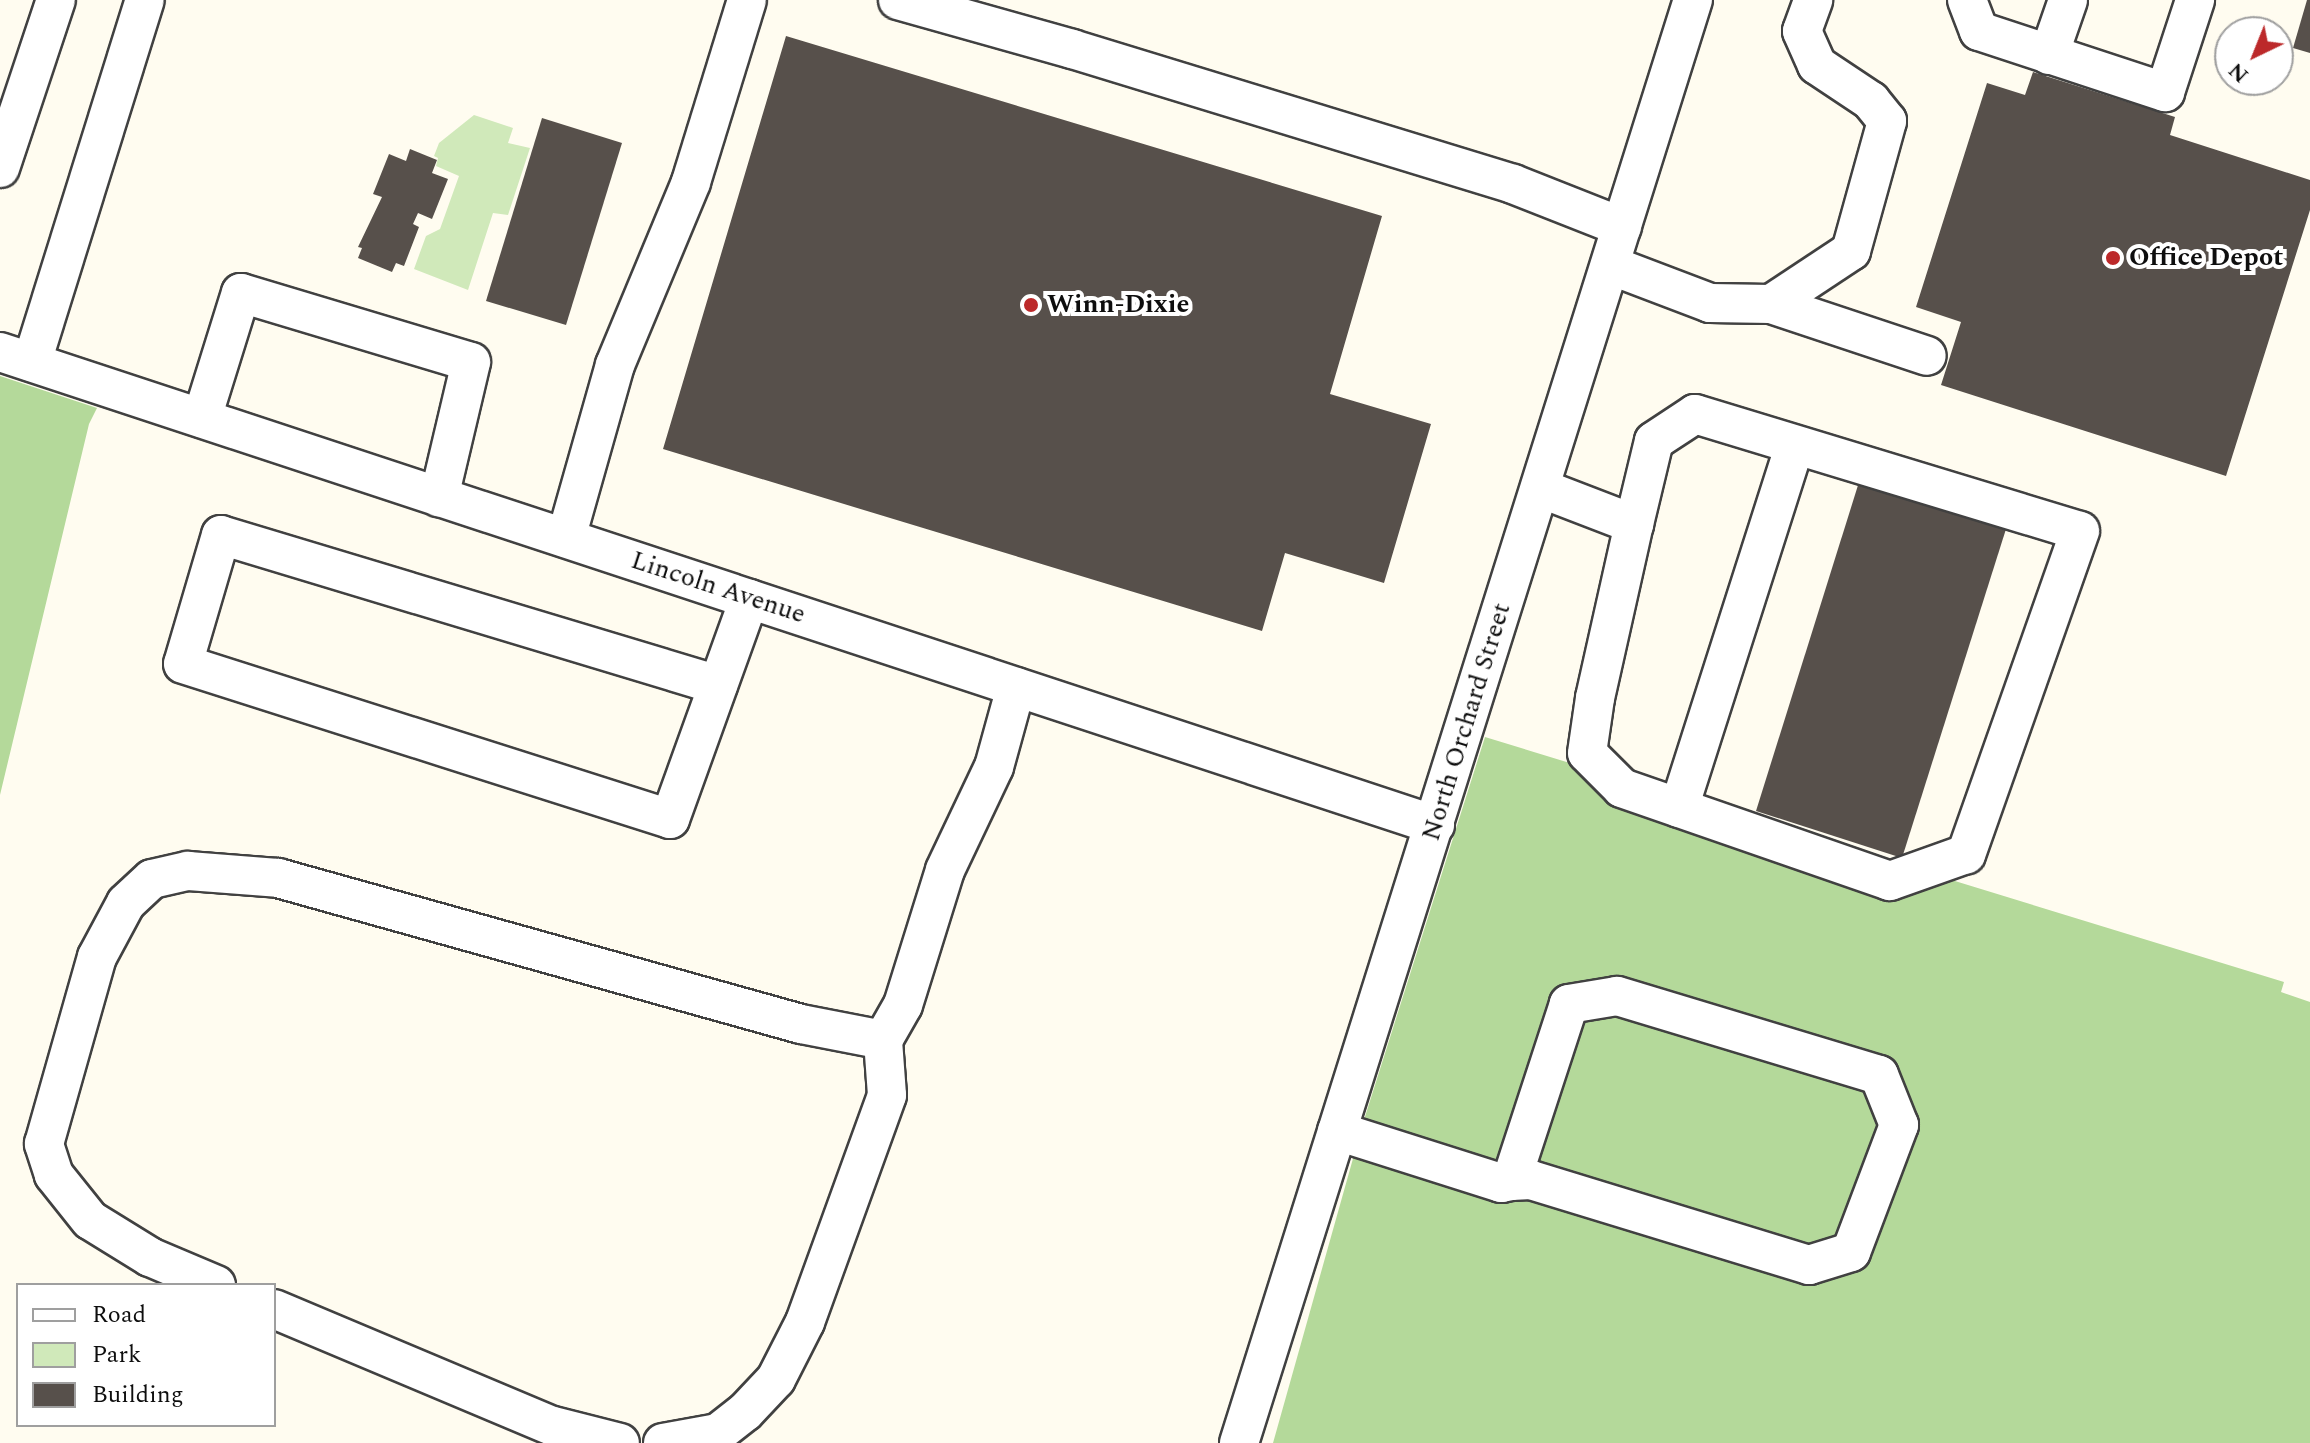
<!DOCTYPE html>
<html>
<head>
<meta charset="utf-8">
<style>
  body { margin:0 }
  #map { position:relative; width:2310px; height:1443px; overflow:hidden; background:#fffcf0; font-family:Spectral,serif }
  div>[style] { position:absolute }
  .green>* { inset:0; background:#d0e9ba }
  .forest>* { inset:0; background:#b4d99a }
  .building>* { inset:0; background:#57504b }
  .roads { filter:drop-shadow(2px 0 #414141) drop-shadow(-2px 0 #414141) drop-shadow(0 2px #414141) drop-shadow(0 -2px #414141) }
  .minor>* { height:38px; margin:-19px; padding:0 19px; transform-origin:19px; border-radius:19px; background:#fff }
  .dots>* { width:22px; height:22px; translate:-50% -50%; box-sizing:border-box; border:4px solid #fff; border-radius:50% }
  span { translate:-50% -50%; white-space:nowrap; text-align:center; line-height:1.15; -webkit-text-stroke:8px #fff; paint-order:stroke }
  .poi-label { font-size:26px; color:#0e0e0e; font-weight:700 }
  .left { translate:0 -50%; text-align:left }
  .street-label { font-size:26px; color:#0e0e0e }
  .legend { position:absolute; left:16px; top:1283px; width:260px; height:144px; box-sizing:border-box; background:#fff; border:2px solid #9f9f9f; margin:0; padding:10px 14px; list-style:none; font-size:24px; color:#0e0e0e }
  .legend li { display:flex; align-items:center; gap:16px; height:40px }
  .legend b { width:40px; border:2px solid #9f9f9f }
  .north { position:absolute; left:2214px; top:16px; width:80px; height:80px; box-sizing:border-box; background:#fff; border:2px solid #9f9f9f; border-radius:50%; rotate:223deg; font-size:22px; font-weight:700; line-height:32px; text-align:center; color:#0e0e0e }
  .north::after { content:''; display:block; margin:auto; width:28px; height:36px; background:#bc292a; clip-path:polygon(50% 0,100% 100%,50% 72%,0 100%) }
</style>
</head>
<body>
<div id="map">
  <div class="green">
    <i style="clip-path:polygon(474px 115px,513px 128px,508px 143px,530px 148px,508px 215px,493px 213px,468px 290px,414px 269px,426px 236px,440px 229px,459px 176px,436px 166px,438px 158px,434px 156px,439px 143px)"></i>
  </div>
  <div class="forest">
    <i style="clip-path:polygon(0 376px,97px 408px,89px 424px,0 795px)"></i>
    <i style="clip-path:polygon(1485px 737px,2284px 982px,2281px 992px,2310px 1002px,2310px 1443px,1273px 1443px,1363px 1123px)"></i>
  </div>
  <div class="building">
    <i style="clip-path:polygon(2307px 0,2310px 0,2310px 53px,2293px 48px)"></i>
    <i style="clip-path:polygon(786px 36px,1382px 216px,1330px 394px,1431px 424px,1384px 583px,1285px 553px,1262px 631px,663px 449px)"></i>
    <i style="clip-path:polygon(2033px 72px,2175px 117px,2170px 135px,2310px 180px,2310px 210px,2226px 476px,1941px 385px,1961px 322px,1916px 307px,1987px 83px,2025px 95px)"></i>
    <i style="clip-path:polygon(542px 118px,622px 143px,566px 325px,486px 301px)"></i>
    <i style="clip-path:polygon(410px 149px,437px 160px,432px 173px,448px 179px,432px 219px,418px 213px,413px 224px,419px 227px,404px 266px,396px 263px,392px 272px,358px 258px,362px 248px,358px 247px,382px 197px,373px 194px,389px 154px,406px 161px)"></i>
    <i style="clip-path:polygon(1859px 482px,2006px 529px,1902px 858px,1756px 811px)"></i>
  </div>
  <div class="roads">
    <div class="minor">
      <i style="left:898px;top:0;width:181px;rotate:15.7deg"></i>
      <i style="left:1072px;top:49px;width:461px;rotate:17deg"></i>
      <i style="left:1513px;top:184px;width:117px;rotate:21.5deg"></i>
      <i style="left:1967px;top:0;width:33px;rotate:69deg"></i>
      <i style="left:1979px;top:31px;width:196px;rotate:18.2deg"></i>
      <i style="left:2165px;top:92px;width:97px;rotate:-71.9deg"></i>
      <i style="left:2049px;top:55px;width:58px;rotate:-70.9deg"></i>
      <i style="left:0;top:168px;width:177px;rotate:-71.6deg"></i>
      <i style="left:1610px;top:265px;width:107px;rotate:20.8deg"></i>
      <i style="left:1710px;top:303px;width:61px;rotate:0.9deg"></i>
      <i style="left:1771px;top:304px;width:96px;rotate:-33.5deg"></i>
      <i style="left:1851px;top:251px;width:135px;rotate:-74.5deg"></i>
      <i style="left:1887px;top:121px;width:26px;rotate:-129deg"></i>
      <i style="left:1871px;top:101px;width:65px;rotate:-146.3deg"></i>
      <i style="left:1817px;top:65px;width:37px;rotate:-114deg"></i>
      <i style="left:1802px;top:31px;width:33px;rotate:-70deg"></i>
      <i style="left:1771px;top:304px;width:164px;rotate:18.4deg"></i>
      <i style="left:0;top:352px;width:1511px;rotate:18.24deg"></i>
      <i style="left:32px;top:362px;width:379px;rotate:-72.7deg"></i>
      <i style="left:202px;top:418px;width:131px;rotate:-72.7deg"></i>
      <i style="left:241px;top:293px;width:240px;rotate:16.7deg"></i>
      <i style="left:471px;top:362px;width:139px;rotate:103.3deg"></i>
      <i style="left:1540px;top:488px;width:101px;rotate:21deg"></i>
      <i style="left:1634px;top:524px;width:85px;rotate:-76.5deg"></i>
      <i style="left:1654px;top:441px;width:49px;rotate:-33.4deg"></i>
      <i style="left:1695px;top:414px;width:402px;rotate:16.9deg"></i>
      <i style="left:2080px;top:531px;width:343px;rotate:109.4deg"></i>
      <i style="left:1966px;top:854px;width:81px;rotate:160.4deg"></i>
      <i style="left:1890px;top:881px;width:284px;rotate:-160.9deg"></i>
      <i style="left:1622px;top:788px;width:49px;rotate:-135deg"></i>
      <i style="left:1587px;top:753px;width:56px;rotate:-81.7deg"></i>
      <i style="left:1595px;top:698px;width:178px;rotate:-77.4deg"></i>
      <i style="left:566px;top:538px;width:180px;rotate:-74.2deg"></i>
      <i style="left:615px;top:365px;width:198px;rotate:-67.4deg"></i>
      <i style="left:691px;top:182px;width:190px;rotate:-72.9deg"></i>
      <i style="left:718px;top:685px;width:519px;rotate:-163.21deg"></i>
      <i style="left:221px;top:535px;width:134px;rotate:106.4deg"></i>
      <i style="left:183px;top:664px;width:511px;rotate:17.65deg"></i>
      <i style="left:670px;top:819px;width:234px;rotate:-70.2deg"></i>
      <i style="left:1679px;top:808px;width:381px;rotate:-72.3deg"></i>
      <i style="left:1337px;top:1131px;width:172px;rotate:17.6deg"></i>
      <i style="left:1501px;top:1183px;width:10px;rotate:-11deg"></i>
      <i style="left:1511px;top:1181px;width:20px;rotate:-3deg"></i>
      <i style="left:1531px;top:1180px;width:291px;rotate:17deg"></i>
      <i style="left:1809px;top:1265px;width:44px;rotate:-17.2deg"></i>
      <i style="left:1851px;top:1252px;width:136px;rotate:-69.3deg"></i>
      <i style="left:1899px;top:1125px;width:54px;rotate:-111.8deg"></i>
      <i style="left:1879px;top:1075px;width:274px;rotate:-163.2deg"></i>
      <i style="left:1617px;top:996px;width:49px;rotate:170.5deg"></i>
      <i style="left:1569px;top:1004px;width:186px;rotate:108.1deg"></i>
      <i style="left:216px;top:1285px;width:72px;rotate:-157deg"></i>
      <i style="left:150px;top:1257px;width:70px;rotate:-148.3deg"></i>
      <i style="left:90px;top:1220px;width:58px;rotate:-128.7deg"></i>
      <i style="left:54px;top:1175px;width:33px;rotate:-108deg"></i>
      <i style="left:44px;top:1144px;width:194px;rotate:-74.2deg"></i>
      <i style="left:97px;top:957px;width:61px;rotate:-61.8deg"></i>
      <i style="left:126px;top:903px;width:35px;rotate:-43deg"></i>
      <i style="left:152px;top:879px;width:37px;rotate:-13deg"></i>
      <i style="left:188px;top:871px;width:90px;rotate:4.4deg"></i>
      <i style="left:278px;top:878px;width:543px;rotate:15.6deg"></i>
      <i style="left:801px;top:1024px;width:84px;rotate:11deg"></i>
      <i style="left:274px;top:1309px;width:303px;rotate:22.8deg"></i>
      <i style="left:553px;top:1426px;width:69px;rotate:14.2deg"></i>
      <i style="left:663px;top:1443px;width:56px;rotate:-10.3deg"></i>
      <i style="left:718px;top:1433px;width:34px;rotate:-38deg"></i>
      <i style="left:745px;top:1412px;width:45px;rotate:-46.8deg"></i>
      <i style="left:776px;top:1379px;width:64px;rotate:-63deg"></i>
      <i style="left:805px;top:1322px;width:241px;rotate:-70.1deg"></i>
      <i style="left:887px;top:1095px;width:55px;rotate:-94.2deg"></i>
      <i style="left:883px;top:1040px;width:40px;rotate:-60.3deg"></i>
      <i style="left:903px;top:1005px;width:141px;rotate:-72.7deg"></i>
      <i style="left:945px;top:870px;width:114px;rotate:-64.6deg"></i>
      <i style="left:994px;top:767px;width:83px;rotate:-74.6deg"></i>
      <i style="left:1239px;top:1443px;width:1513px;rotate:-72.54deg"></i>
    </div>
  </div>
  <div class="dots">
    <i style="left:2113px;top:258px;background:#bc292a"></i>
    <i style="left:1031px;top:305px;background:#bc292a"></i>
  </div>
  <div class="poi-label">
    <span class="left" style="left:2129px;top:258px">Office Depot</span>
    <span class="left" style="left:1047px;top:305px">Winn-Dixie</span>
  </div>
  <div class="street-label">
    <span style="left:718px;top:588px;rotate:18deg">Lincoln Avenue</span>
    <span style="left:1467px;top:722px;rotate:-73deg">North Orchard Street</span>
  </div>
  <ul class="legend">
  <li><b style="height:10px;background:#fff"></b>Road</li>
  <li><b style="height:22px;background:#d0e9ba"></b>Park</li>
  <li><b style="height:22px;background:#57504b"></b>Building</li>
  </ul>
  <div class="north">N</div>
</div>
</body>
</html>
